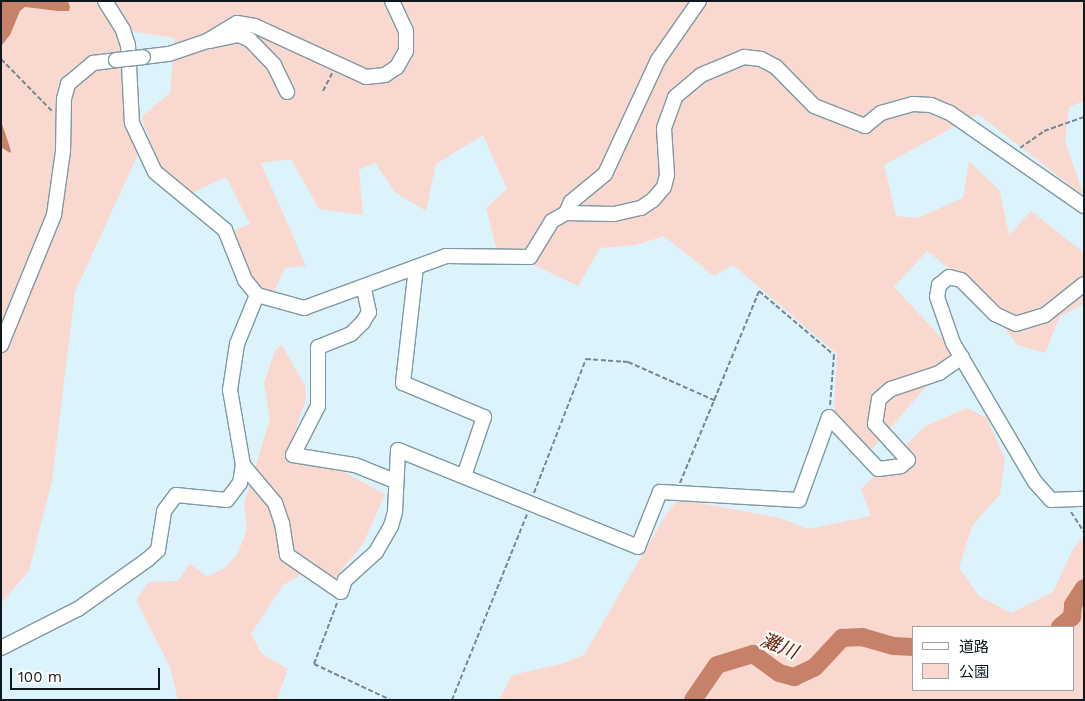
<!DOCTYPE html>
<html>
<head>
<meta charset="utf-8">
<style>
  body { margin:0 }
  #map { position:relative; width:1085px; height:701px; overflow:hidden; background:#dcf3fc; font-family:"Work Sans","Noto Sans JP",sans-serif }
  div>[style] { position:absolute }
  .green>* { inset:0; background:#f9d9cf }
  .water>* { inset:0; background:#c88169 }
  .river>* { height:18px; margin:-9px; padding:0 9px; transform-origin:9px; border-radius:9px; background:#c88169 }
  .path>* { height:2px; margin-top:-1px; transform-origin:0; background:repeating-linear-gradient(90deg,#77878e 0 5px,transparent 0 7.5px) }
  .roads { filter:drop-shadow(1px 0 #7e99a3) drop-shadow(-1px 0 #7e99a3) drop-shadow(0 1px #7e99a3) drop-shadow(0 -1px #7e99a3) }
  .minor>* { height:14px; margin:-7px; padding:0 7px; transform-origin:7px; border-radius:7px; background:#fff }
  .bridges { filter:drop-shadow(1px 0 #7e99a3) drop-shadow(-1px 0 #7e99a3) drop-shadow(0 1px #7e99a3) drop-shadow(0 -1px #7e99a3) }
  .minor-bridge>* { height:14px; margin:-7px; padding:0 7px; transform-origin:7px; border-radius:7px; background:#fff }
  span { translate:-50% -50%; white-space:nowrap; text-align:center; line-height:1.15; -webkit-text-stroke:4px #fff; paint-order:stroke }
  .water-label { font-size:19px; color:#622107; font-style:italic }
  .frame { position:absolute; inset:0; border:2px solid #0f191d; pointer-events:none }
  .legend { position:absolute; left:912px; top:626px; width:162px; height:65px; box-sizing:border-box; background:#fff; border:1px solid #9fa3a5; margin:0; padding:6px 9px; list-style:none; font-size:15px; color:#0f191d }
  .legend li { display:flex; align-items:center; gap:10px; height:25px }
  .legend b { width:25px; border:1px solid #9fa3a5 }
  .scale { position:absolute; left:10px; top:668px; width:150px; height:22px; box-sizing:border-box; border:2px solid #0f191d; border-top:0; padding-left:6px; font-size:15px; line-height:18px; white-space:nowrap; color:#0f191d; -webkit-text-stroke:4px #fff; paint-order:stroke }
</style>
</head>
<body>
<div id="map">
  <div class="green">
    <i style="clip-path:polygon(1px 1px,1084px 1px,1084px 101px,1069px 107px,1065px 141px,1084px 196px,978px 114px,884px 165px,896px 216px,917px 218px,963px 198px,969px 161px,1000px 191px,1009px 235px,1031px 211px,1084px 253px,1084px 304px,1060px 316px,1045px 353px,1017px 345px,979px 293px,927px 251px,894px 287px,951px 348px,947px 363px,870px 451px,834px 415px,837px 354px,733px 265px,714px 276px,664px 236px,636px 245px,600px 248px,578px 286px,496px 247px,486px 208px,507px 189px,483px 135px,436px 164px,426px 211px,396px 193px,375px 163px,359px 170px,363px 215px,319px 209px,291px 159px,261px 163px,306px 266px,285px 268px,272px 296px,251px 277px,231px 232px,250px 224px,226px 177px,192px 193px,159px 165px,141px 117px,170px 93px,175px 38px,123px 30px,140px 150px,75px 292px,52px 481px,29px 571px,1px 603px)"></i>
    <i style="clip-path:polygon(282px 345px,305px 386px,306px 398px,286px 461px,344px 472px,385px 494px,363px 544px,335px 578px,317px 566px,283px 585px,251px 634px,262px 654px,288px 669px,277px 700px,178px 700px,170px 667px,136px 600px,149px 582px,178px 581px,190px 564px,207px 577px,226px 567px,238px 553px,247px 529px,244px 504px,270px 419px,264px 383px,275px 351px)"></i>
    <i style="clip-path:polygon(evenodd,967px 408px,987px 418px,1005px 460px,1000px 494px,972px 526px,959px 568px,979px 596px,1011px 613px,1053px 592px,1072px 551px,1084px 536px,1084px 700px,499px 700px,512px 675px,561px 664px,584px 655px,665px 516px,678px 499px,780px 518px,808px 529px,871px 516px,861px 489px,925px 426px,967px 408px,914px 627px,1074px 627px,1074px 690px,914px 690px,914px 627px)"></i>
  </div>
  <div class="water">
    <i style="clip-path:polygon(1px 1px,68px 1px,70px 7px,69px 11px,58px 11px,25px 7px,20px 11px,10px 35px,1px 46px)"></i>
    <i style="clip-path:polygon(1px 121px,11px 151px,10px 153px,1px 147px)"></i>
  </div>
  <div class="river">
    <i style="left:1060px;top:627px;width:16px;rotate:-40deg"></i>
    <i style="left:1072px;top:617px;width:12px;rotate:-85deg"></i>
    <i style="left:1073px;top:605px;width:20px;rotate:-57deg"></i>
    <i style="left:693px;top:700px;width:42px;rotate:-55.6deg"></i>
    <i style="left:717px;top:665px;width:38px;rotate:-17deg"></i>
    <i style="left:753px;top:654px;width:32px;rotate:36deg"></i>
    <i style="left:779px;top:673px;width:16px;rotate:15deg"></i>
    <i style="left:794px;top:677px;width:23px;rotate:-25deg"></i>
    <i style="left:815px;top:667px;width:40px;rotate:-47deg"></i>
    <i style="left:842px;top:638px;width:20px;rotate:-3deg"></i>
    <i style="left:862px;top:637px;width:32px;rotate:16deg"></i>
    <i style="left:893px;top:646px;width:21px;rotate:3deg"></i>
  </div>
  <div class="path">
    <i style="left:1px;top:59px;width:73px;rotate:45.6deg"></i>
    <i style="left:323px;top:91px;width:20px;rotate:-63deg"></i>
    <i style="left:1020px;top:148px;width:29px;rotate:-35deg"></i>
    <i style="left:1044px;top:131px;width:42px;rotate:-19.3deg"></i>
    <i style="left:680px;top:483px;width:208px;rotate:-67.6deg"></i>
    <i style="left:759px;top:291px;width:99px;rotate:40.5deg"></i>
    <i style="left:834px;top:355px;width:51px;rotate:94.5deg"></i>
    <i style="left:534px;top:493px;width:144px;rotate:-68.8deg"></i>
    <i style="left:586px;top:359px;width:42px;rotate:4.1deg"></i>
    <i style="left:628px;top:362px;width:96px;rotate:23.9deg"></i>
    <i style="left:1071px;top:512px;width:24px;rotate:57deg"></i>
    <i style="left:337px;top:603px;width:65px;rotate:110.7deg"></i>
    <i style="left:314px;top:664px;width:85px;rotate:25.1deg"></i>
    <i style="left:452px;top:700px;width:201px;rotate:-68deg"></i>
  </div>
  <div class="roads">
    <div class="minor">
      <i style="left:105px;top:1px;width:34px;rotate:58deg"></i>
      <i style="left:123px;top:30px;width:16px;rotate:72deg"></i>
      <i style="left:128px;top:45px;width:78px;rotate:87.1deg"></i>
      <i style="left:132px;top:123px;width:54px;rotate:64.9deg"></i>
      <i style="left:155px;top:172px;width:91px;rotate:39.6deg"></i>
      <i style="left:225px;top:230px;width:54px;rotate:68.2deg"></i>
      <i style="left:245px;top:280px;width:19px;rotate:51deg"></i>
      <i style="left:257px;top:295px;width:49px;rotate:15.5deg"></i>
      <i style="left:304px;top:308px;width:151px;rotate:-20.1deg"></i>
      <i style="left:446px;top:256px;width:84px;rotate:0.7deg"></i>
      <i style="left:530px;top:257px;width:42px;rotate:-58.6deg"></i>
      <i style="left:552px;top:221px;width:16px;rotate:-30deg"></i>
      <i style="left:566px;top:213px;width:12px;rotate:-66deg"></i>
      <i style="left:571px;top:202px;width:44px;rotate:-39.5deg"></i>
      <i style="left:605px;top:174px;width:126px;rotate:-65.1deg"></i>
      <i style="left:658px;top:60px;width:72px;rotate:-55.2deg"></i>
      <i style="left:210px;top:41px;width:30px;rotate:-12deg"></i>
      <i style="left:239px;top:35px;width:12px;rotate:24deg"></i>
      <i style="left:250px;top:40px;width:35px;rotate:46deg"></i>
      <i style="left:274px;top:65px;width:30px;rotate:64deg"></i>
      <i style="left:143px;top:57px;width:26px;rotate:-7deg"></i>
      <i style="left:169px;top:54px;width:40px;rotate:-18.9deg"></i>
      <i style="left:207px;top:41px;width:35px;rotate:-31deg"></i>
      <i style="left:237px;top:23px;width:18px;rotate:9deg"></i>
      <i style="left:255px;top:26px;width:122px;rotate:24.7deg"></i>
      <i style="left:366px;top:77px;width:19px;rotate:-6deg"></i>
      <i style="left:385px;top:75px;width:14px;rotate:-34deg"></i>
      <i style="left:397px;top:67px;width:18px;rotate:-61deg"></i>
      <i style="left:406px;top:51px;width:20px;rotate:-90deg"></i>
      <i style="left:406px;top:31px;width:33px;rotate:-115deg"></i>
      <i style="left:566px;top:213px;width:48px;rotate:1.2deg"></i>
      <i style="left:614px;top:214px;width:28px;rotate:-13deg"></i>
      <i style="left:641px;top:208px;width:14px;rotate:-34deg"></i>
      <i style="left:653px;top:200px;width:17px;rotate:-50deg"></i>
      <i style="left:664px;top:187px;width:12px;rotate:-76deg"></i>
      <i style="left:667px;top:175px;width:47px;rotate:-93.7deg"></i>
      <i style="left:664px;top:128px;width:33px;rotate:-70deg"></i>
      <i style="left:675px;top:97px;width:34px;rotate:-40deg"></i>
      <i style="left:701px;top:75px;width:47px;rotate:-22.7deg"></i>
      <i style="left:744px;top:57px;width:17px;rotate:7deg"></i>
      <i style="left:761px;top:59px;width:17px;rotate:28deg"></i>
      <i style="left:776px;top:67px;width:54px;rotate:45.7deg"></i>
      <i style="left:814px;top:106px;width:55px;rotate:21.4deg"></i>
      <i style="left:865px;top:126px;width:21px;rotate:-39deg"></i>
      <i style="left:881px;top:113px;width:33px;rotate:-16deg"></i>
      <i style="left:913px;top:104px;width:18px;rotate:3deg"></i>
      <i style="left:931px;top:105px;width:21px;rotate:23deg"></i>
      <i style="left:950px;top:113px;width:163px;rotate:34.8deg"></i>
      <i style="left:416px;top:267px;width:117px;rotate:96.4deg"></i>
      <i style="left:403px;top:383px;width:88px;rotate:22.8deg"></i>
      <i style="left:484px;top:417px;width:62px;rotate:108.7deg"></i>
      <i style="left:1084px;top:284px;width:50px;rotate:141.5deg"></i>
      <i style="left:1045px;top:315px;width:30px;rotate:163deg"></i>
      <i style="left:1016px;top:324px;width:23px;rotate:-155deg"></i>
      <i style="left:995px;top:314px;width:48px;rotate:-135deg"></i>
      <i style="left:961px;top:280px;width:12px;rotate:-166deg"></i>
      <i style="left:949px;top:277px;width:13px;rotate:141deg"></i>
      <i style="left:939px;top:285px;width:12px;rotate:99deg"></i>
      <i style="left:937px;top:297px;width:49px;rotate:70.8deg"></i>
      <i style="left:953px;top:343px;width:161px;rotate:59.5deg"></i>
      <i style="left:1035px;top:482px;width:24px;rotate:48deg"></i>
      <i style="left:1051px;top:500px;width:33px;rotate:-2deg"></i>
      <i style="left:364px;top:289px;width:24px;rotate:78deg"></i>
      <i style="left:369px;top:312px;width:12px;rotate:121deg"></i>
      <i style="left:363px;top:322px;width:17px;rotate:135deg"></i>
      <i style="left:351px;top:334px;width:35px;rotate:158deg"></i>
      <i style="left:318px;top:347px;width:59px;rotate:90deg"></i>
      <i style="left:318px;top:406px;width:55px;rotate:117deg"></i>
      <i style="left:293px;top:455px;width:63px;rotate:9.2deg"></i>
      <i style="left:355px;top:465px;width:43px;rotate:21.8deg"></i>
      <i style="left:1px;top:345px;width:140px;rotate:-67.8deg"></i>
      <i style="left:54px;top:215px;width:65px;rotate:-82deg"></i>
      <i style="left:63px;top:151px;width:52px;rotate:-88.9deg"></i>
      <i style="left:64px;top:99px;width:16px;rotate:-75deg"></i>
      <i style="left:68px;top:84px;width:33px;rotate:-40deg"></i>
      <i style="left:93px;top:63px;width:23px;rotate:-7deg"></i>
      <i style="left:243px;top:465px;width:50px;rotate:49.9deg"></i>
      <i style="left:275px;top:503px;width:21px;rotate:71deg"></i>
      <i style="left:282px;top:523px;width:32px;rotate:81deg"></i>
      <i style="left:287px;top:555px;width:65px;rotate:34.4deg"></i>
      <i style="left:341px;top:592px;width:13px;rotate:-72deg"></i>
      <i style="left:345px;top:580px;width:42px;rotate:-42.1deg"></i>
      <i style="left:376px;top:552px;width:30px;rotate:-60deg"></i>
      <i style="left:391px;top:526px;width:15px;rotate:-74deg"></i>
      <i style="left:395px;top:512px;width:62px;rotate:-87.2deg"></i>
      <i style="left:398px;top:450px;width:259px;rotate:22deg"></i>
      <i style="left:638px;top:547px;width:59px;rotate:-68.2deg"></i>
      <i style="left:660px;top:492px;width:139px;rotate:3.3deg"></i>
      <i style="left:799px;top:500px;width:88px;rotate:-70.1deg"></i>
      <i style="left:829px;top:417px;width:71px;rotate:46.7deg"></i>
      <i style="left:878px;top:469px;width:23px;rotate:-7deg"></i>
      <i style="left:901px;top:466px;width:9px;rotate:-41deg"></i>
      <i style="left:908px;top:460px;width:49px;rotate:-132.5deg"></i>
      <i style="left:875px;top:424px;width:25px;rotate:-81deg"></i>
      <i style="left:879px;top:399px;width:16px;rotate:-40deg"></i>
      <i style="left:891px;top:389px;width:51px;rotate:-18.4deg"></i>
      <i style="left:939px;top:373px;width:28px;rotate:-35deg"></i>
      <i style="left:1px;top:648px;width:86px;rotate:-26.9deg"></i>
      <i style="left:78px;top:609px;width:85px;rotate:-35.4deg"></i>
      <i style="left:147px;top:560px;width:15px;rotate:-42deg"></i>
      <i style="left:158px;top:550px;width:39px;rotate:-81deg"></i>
      <i style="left:164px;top:511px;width:20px;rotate:-53deg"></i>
      <i style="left:176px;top:495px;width:51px;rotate:5.6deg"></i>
      <i style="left:227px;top:500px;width:21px;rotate:-53deg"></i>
      <i style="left:240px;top:483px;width:18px;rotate:-81deg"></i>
      <i style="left:243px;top:465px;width:76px;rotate:-99.8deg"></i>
      <i style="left:230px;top:390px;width:47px;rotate:-81.3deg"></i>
      <i style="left:237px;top:344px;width:53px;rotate:-67.8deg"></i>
    </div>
  </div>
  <div class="bridges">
    <div class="minor-bridge">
      <i style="left:116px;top:60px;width:27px;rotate:-6deg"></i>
    </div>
  </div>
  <div class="water-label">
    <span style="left:779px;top:646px;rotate:22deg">灘川</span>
  </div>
  <div class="frame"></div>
  <ul class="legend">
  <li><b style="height:6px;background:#fff"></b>道路</li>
  <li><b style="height:14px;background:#f9d9cf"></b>公園</li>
  </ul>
  <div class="scale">100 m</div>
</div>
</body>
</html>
